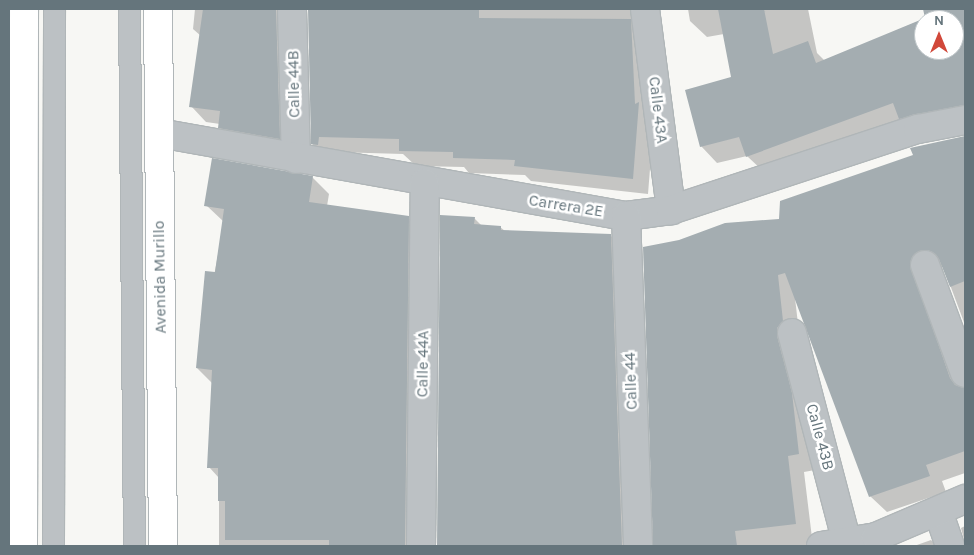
<!DOCTYPE html>
<html>
<head>
<meta charset="utf-8">
<style>
  body { margin:0 }
  #map { position:relative; width:974px; height:555px; overflow:hidden; background:#f7f7f4; font-family:Karla,sans-serif }
  div>[style] { position:absolute }
  .shadow>* { inset:0; background:#0003 }
  .building>* { inset:0; background:#a4adb1 }
  .roads { filter:drop-shadow(1px 0 #b0b6b8) drop-shadow(-1px 0 #b0b6b8) drop-shadow(0 1px #b0b6b8) drop-shadow(0 -1px #b0b6b8) }
  .service>* { height:21px; margin:-10.5px; padding:0 10.5px; transform-origin:10.5px; border-radius:10.5px; background:#bcc1c4 }
  .minor>* { height:28px; margin:-14px; padding:0 14px; transform-origin:14px; border-radius:14px; background:#bcc1c4 }
  .primary>* { height:28px; margin:-14px; padding:0 14px; transform-origin:14px; border-radius:14px; background:#fff }
  span { translate:-50% -50%; white-space:nowrap; text-align:center; line-height:1.15; -webkit-text-stroke:5px #fff; paint-order:stroke }
  .street-label { font-size:16px; color:#65757c }
  .frame { position:absolute; inset:0; border:10px solid #65757c; pointer-events:none }
  .north { position:absolute; left:914px; top:10px; width:50px; height:50px; box-sizing:border-box; background:#fff; border:1px solid #c1c8cb; border-radius:50%; rotate:0deg; font-size:14px; font-weight:700; line-height:20px; text-align:center; color:#65757c }
  .north::after { content:''; display:block; margin:auto; width:18px; height:22px; background:#d1483a; clip-path:polygon(50% 0,100% 100%,50% 72%,0 100%) }
</style>
</head>
<body>
<div id="map">
  <div class="shadow">
    <i style="clip-path:polygon(195px 9px,307px 9px,299px 11px,295px 153px,234px 143px,219px 127px,220px 124px,206px 122px,191px 106px,201px 36px,193px 29px)"></i>
    <i style="clip-path:polygon(309px 9px,646px 9px,654px 119px,648px 194px,531px 181px,525px 175px,469px 173px,464px 167px,416px 166px,403px 154px,334px 152px,328px 159px,312px 144px)"></i>
    <i style="clip-path:polygon(evenodd,688px 9px,808px 9px,817px 53px,825px 61px,926px 18px,925px 9px,965px 9px,965px 124px,764px 172px,747px 156px,717px 163px,701px 146px,733px 78px,724px 34px,707px 37px,690px 21px,688px 9px,924px 20px,954px 20px,954px 50px,924px 50px,924px 20px)"></i>
    <i style="clip-path:polygon(965px 137px,965px 325px,943px 266px,929px 271px,926px 288px,965px 388px,965px 473px,942px 481px,946px 492px,887px 512px,870px 496px,795px 298px,815px 470px,804px 472px,813px 546px,655px 546px,780px 221px,915px 156px,912px 149px)"></i>
    <i style="clip-path:polygon(312px 177px,329px 194px,327px 206px,408px 218px,425px 234px,422px 546px,219px 546px,219px 478px,209px 467px,212px 383px,197px 368px,224px 222px,206px 205px)"></i>
    <i style="clip-path:polygon(442px 217px,474px 218px,482px 226px,500px 227px,505px 231px,610px 235px,627px 252px,638px 546px,438px 546px)"></i>
    <i style="clip-path:polygon(9px 336px,10px 337px,9px 390px)"></i>
    <i style="clip-path:polygon(965px 526px,965px 543px,961px 528px)"></i>
    <i style="clip-path:polygon(931px 540px,937px 546px,914px 546px)"></i>
  </div>
  <div class="building">
    <i style="clip-path:polygon(203px 9px,276px 9px,280px 139px,218px 128px,220px 111px,189px 107px)"></i>
    <i style="clip-path:polygon(308px 9px,479px 9px,479px 18px,631px 19px,635px 104px,639px 102px,633px 179px,514px 166px,515px 160px,453px 158px,453px 152px,399px 151px,399px 139px,319px 137px,318px 145px,311px 144px)"></i>
    <i style="clip-path:polygon(evenodd,718px 9px,764px 9px,773px 54px,808px 41px,816px 63px,925px 18px,923px 9px,965px 9px,965px 105px,899px 119px,893px 103px,746px 157px,739px 137px,700px 147px,685px 90px,731px 77px,718px 9px,924px 20px,954px 20px,954px 50px,924px 50px,924px 20px)"></i>
    <i style="clip-path:polygon(965px 136px,965px 281px,950px 287px,939px 259px,928px 250px,919px 251px,910px 263px,950px 378px,955px 385px,965px 388px,965px 451px,926px 465px,930px 476px,869px 497px,785px 273px,778px 275px,783px 321px,777px 328px,777px 336px,792px 393px,799px 454px,788px 456px,796px 524px,735px 531px,737px 546px,653px 546px,643px 247px,679px 240px,725px 223px,779px 219px,780px 201px,913px 155px,910px 148px)"></i>
    <i style="clip-path:polygon(212px 158px,313px 176px,309px 202px,409px 216px,405px 546px,329px 546px,329px 540px,225px 540px,225px 501px,218px 501px,218px 468px,207px 468px,212px 370px,196px 368px,205px 271px,215px 272px,224px 209px,204px 206px)"></i>
    <i style="clip-path:polygon(440px 215px,475px 217px,474px 224px,501px 226px,501px 230px,611px 234px,622px 546px,437px 546px)"></i>
  </div>
  <div class="roads">
    <div class="service">
      <i style="left:129px;top:9px;width:537px;rotate:89.47deg"></i>
      <i style="left:53px;top:546px;width:537px;rotate:-89.89deg"></i>
    </div>
    <div class="minor">
      <i style="left:292px;top:9px;width:150px;rotate:88.5deg"></i>
      <i style="left:645px;top:9px;width:203px;rotate:82.6deg"></i>
      <i style="left:159px;top:133px;width:474px;rotate:10.1deg"></i>
      <i style="left:626px;top:216px;width:45px;rotate:-7.6deg"></i>
      <i style="left:671px;top:210px;width:260px;rotate:-18.2deg"></i>
      <i style="left:918px;top:129px;width:48px;rotate:-10.8deg"></i>
      <i style="left:626px;top:216px;width:330px;rotate:87.9deg"></i>
      <i style="left:925px;top:265px;width:115px;rotate:69.7deg"></i>
      <i style="left:792px;top:333px;width:216px;rotate:75.3deg"></i>
      <i style="left:938px;top:511px;width:37px;rotate:71deg"></i>
      <i style="left:421px;top:546px;width:363px;rotate:-89.4deg"></i>
      <i style="left:821px;top:546px;width:56px;rotate:-9.3deg"></i>
      <i style="left:876px;top:537px;width:97px;rotate:-23.1deg"></i>
    </div>
    <div class="primary">
      <i style="left:158px;top:9px;width:537px;rotate:89.47deg"></i>
      <i style="left:23px;top:546px;width:537px;rotate:-89.89deg"></i>
    </div>
  </div>
  <div class="street-label">
    <span style="left:294px;top:84px;rotate:-91deg">Calle 44B</span>
    <span style="left:658px;top:110px;rotate:83deg">Calle 43A</span>
    <span style="left:566px;top:206px;rotate:9deg">Carrera 2E</span>
    <span style="left:160px;top:277px;rotate:-91deg">Avenida Murillo</span>
    <span style="left:423px;top:364px;rotate:-89deg">Calle 44A</span>
    <span style="left:631px;top:381px;rotate:-92deg">Calle 44</span>
    <span style="left:820px;top:437px;rotate:75deg">Calle 43B</span>
  </div>
  <div class="frame"></div>
  <div class="north">N</div>
</div>
</body>
</html>
